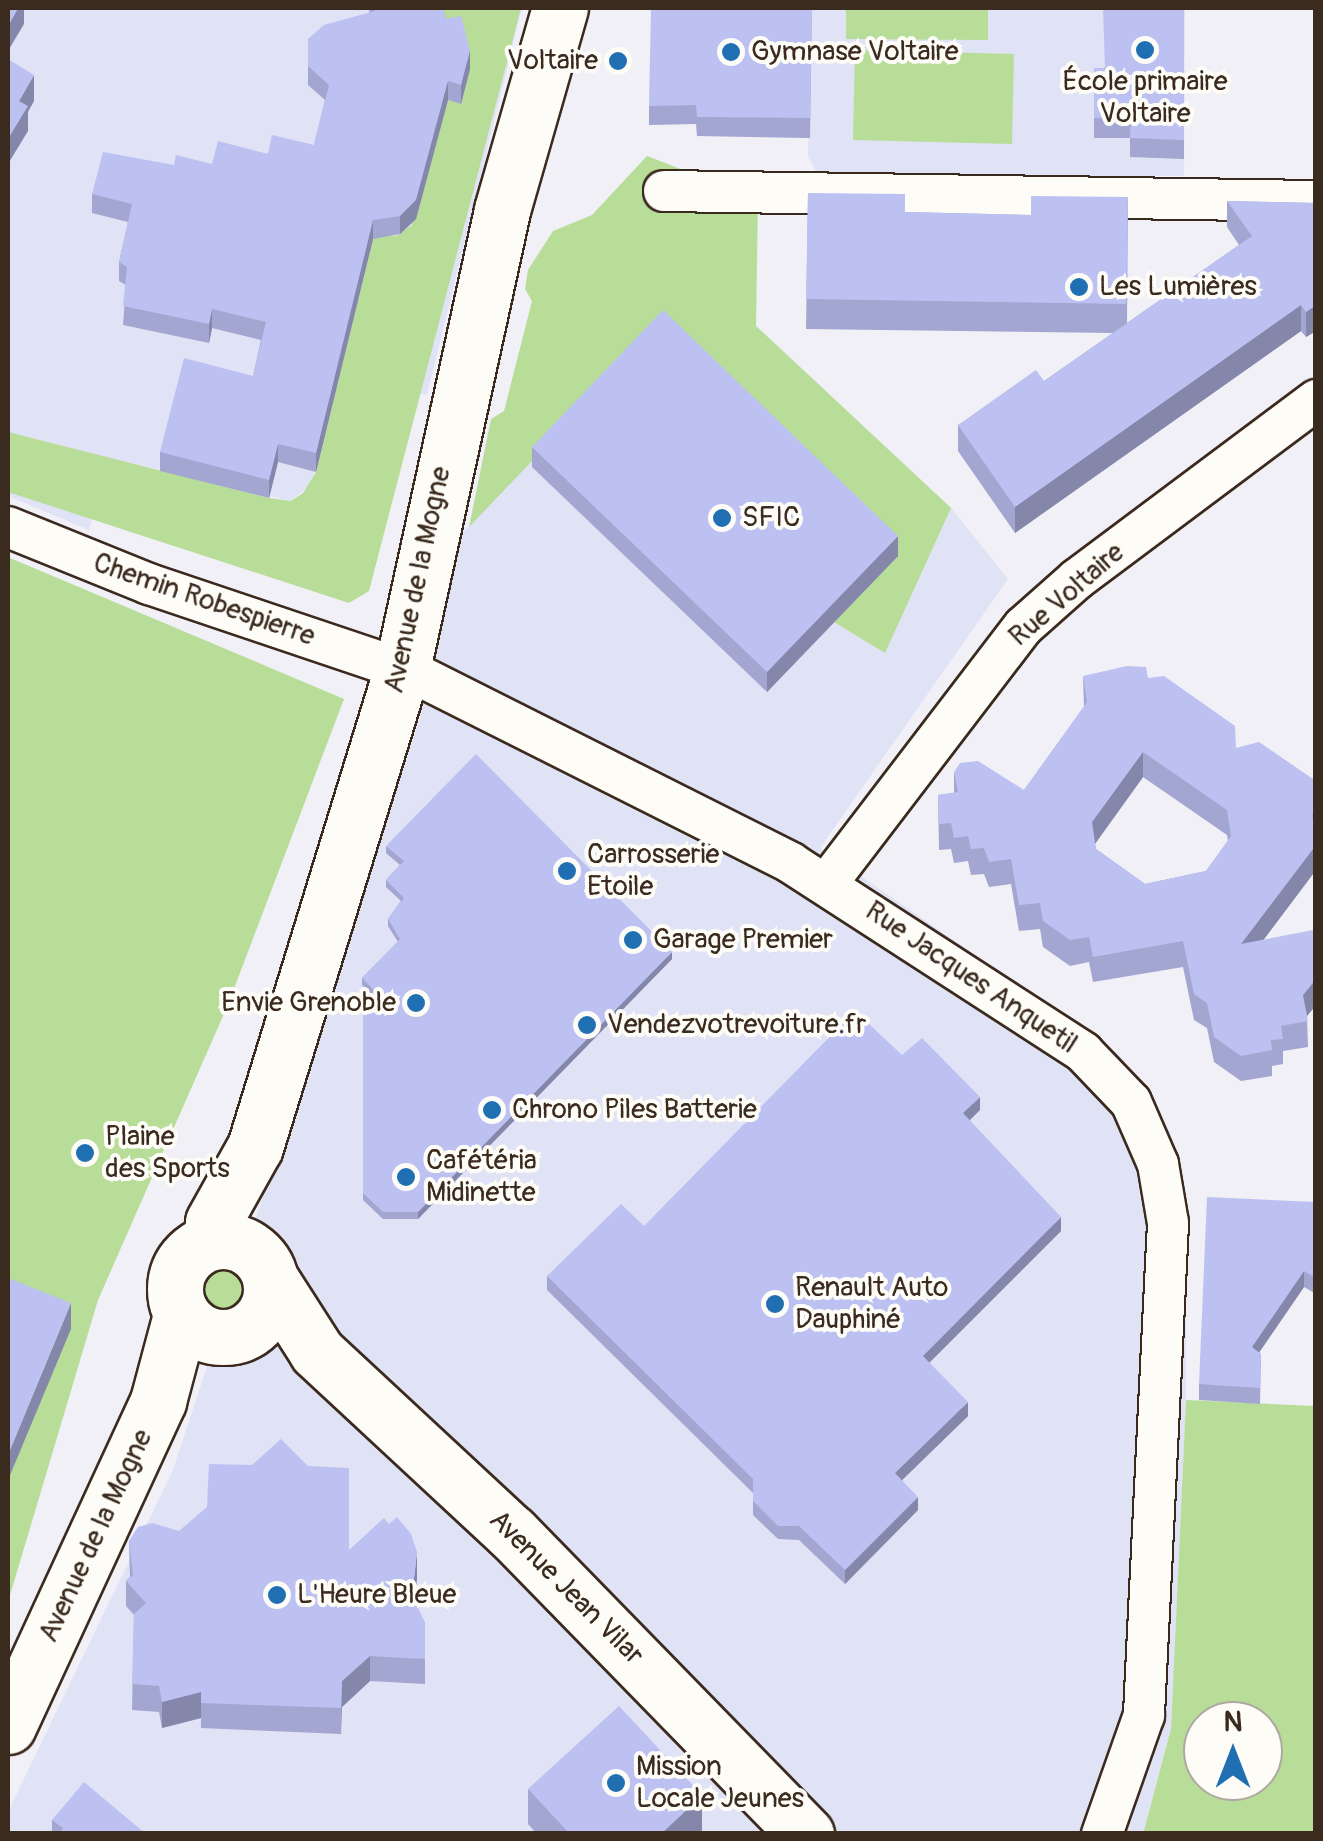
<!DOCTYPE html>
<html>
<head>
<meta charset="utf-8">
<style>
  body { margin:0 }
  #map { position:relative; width:1323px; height:1841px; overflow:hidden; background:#f0f0f6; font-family:Pangolin,sans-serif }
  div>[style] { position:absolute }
  .built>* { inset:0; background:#e0e2f5 }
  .green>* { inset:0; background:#b7dd98 }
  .round { border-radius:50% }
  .roads { filter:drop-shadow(2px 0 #3b2a1e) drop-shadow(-2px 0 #3b2a1e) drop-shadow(0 2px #3b2a1e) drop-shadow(0 -2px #3b2a1e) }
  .street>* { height:40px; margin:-20px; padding:0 20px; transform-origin:20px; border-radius:20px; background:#fdfcf7 }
  .secondary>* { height:55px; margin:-27.5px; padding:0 27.5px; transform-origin:27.5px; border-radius:27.5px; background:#fdfcf7 }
  .secondary>.ring { margin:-27.5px; padding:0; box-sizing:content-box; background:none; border:55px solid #fdfcf7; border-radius:50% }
  .wall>* { inset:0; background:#a2a6d0 }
  .shaded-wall>* { inset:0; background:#8487a9 }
  .building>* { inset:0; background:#bcc1f2 }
  .dots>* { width:28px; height:28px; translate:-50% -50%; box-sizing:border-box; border:5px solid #fdfcf7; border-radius:50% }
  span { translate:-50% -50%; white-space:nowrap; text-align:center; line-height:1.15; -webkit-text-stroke:8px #fdfcf7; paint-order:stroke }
  .poi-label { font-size:28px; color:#3b2a1e }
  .left { translate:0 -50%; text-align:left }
  .right { translate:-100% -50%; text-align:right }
  .street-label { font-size:28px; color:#3b2a1e }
  .frame { position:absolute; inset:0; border:10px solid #3b2a1e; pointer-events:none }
  .north { position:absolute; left:1183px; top:1701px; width:100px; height:100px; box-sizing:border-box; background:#fdfcf7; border:2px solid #afa8a0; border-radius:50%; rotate:0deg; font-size:28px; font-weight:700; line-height:40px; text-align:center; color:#3b2a1e }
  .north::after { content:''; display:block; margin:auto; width:35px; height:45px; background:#1f6fb2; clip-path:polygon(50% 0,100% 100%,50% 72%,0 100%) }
</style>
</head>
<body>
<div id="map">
  <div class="built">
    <i style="clip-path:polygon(8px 8px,522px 8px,427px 395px,340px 377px,311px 484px,291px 501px,110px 458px,89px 530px,8px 496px)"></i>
    <i style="clip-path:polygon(812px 8px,1185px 8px,1184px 176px,819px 177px,808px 156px)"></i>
    <i style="clip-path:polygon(716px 268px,756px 326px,951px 508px,1008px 579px,820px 848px,1118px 1054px,1170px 1132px,1186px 1221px,1186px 1400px,1171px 1729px,1143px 1833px,8px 1834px,8px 1812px,173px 1470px,419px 722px,457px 539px)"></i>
  </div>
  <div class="green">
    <i style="clip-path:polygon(438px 8px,521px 8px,369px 591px,349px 603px,8px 492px,8px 432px,269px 498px,291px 501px,303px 493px,316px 472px,374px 234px,396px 236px,412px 225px,448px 100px,461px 103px,470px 69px,446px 38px)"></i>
    <i style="clip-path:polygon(846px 8px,988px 8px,988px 40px,846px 39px)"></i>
    <i style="clip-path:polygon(855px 50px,1014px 54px,1012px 144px,853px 140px)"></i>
    <i style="clip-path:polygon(647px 156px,758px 199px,756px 326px,951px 508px,885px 653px,834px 622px,897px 556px,660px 327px,469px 527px,491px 419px,504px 411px,532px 301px,525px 289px,528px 270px,553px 231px,592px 215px)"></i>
    <i style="clip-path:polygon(10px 558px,344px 699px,227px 1007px,98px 1300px,8px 1602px)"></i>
    <i class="round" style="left:197px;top:1264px;width:50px;height:50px"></i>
    <i style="clip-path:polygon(evenodd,1186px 1400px,1315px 1406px,1315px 1833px,1143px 1834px,1171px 1729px,1186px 1400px,1203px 1721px,1263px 1721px,1263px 1781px,1203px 1781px,1203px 1721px)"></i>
  </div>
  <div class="roads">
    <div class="street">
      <i style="left:664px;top:191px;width:652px;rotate:0.88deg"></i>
      <i style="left:8px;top:527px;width:152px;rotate:22deg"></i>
      <i style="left:149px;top:584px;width:280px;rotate:18.6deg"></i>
      <i style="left:414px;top:673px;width:422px;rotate:26.7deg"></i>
      <i style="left:791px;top:863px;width:348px;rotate:32.9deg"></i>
      <i style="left:1083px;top:1052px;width:69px;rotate:46.2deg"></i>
      <i style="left:1131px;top:1102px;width:68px;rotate:66.5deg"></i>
      <i style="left:1158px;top:1164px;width:60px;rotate:80.4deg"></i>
      <i style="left:1168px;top:1223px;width:493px;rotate:92.8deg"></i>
      <i style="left:1144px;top:1715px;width:126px;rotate:109.4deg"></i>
      <i style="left:828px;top:882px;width:322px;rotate:-52.6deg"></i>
      <i style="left:1024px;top:626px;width:71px;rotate:-41.6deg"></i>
      <i style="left:1077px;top:579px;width:299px;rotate:-36.8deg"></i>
    </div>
    <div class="secondary">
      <i class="ring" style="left:175px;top:1241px;width:41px;height:41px"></i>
      <i style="left:211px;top:1242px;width:20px;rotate:-84deg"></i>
      <i style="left:213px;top:1222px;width:86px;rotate:-60.8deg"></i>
      <i style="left:255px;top:1147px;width:500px;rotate:-72.91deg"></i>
      <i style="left:402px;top:669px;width:470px;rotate:-77.7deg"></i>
      <i style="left:502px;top:210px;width:210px;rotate:-74deg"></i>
      <i style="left:271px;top:1280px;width:85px;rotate:57.4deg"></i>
      <i style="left:317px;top:1352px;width:266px;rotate:42.9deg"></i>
      <i style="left:512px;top:1533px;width:421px;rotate:45.7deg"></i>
      <i style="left:8px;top:1726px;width:358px;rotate:-65.2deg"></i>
      <i style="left:158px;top:1401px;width:89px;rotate:-75deg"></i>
    </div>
  </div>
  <div class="wall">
    <i style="clip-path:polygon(368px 8px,443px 8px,446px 19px,470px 69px,461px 104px,448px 100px,416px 219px,400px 234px,373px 239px,316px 472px,278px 462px,269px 498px,160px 471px,160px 452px,253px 376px,261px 340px,212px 328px,209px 343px,123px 325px,126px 285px,119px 281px,119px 262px,128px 222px,92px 213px,92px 194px,174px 165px,212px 164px,314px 145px,325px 100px,308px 85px,308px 39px,370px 12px)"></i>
    <i style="clip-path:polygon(812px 8px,810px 138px,697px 136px,696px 124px,649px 125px,649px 106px)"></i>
    <i style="clip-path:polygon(1184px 8px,1184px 159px,1130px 157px,1130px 138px,1094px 138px,1094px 68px,1104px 68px)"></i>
    <i style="clip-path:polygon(808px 193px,905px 212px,1031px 215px,1128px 197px,1127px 323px,1239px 245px,1227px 227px,1227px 201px,1316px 203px,1316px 331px,1306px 337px,1301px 331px,1015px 533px,958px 451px,958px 425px,1044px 381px,1113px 333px,806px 329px)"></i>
    <i style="clip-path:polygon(532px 447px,898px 556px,767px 692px,532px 467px)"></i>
    <i style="clip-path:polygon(evenodd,1083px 676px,1148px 678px,1236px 748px,1316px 781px,1316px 870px,1263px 940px,1316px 943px,1316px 1005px,1307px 1016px,1308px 1047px,1283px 1051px,1283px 1064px,1272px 1066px,1272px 1076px,1241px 1081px,1214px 1062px,1207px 1028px,1194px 1020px,1183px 967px,1093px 982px,1089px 962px,1070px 966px,1043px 947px,1040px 929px,1019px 931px,1011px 884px,989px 887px,984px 874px,971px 875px,968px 861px,954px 863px,951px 849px,939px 850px,938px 795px,954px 793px,954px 772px,1024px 790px,1084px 707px,1083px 676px,1143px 777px,1227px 835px,1228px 841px,1206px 871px,1145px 884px,1096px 849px,1095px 844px,1143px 777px)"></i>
    <i style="clip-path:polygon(386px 846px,672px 959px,418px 1219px,383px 1219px,363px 1200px,363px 1015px,377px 1000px,362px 985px,362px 978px,398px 942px,388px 926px,388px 919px,401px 901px,386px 887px,386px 880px,400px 865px,386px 853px)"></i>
    <i style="clip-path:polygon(902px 1055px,980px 1110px,969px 1120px,1061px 1231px,929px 1363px,968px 1416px,902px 1480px,918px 1510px,845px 1584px,799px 1540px,778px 1539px,753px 1515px,753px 1493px,547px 1290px,547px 1276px,644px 1226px)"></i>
    <i style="clip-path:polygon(1316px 1202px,1316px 1294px,1304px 1287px,1259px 1352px,1261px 1354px,1260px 1404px,1199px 1400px,1199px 1384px)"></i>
    <i style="clip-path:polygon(179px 1531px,349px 1550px,417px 1578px,414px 1601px,425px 1623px,425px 1684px,370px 1681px,342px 1707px,341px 1734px,201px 1728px,201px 1718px,162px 1728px,159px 1712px,132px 1710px,134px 1615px,126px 1606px,126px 1581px,130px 1577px,129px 1541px)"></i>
    <i style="clip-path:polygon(528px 1789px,702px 1830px,698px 1834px,537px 1834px,528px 1824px)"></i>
    <i style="clip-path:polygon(52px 1820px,146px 1834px,52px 1834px)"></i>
  </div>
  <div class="shaded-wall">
    <i style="clip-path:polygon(18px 8px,24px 8px,24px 24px,8px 51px,8px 26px)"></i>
    <i style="clip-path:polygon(470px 50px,470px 69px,461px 104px,461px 85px)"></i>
    <i style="clip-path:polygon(34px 75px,34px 101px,28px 112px,28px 131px,8px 164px,8px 139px,19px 101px)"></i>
    <i style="clip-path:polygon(448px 81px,448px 100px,416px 219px,400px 234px,400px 216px)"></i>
    <i style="clip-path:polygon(373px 220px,373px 239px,316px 472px,316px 453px)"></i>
    <i style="clip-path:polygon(1301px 305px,1301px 331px,1015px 533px,1015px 507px)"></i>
    <i style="clip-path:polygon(1316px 305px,1316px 331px,1306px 337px,1306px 312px)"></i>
    <i style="clip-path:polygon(212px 309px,212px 328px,209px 343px,209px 324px)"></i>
    <i style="clip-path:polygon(278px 444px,278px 462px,269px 498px,269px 480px)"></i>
    <i style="clip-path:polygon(898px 536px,898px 556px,767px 692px,767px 672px)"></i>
    <i style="clip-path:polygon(1143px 752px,1143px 777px,1092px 848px,1092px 822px)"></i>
    <i style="clip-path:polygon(1316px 845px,1316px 870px,1241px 970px,1241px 944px)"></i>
    <i style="clip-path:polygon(672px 952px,672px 959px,418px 1219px,418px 1212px)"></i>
    <i style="clip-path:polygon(1316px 979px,1316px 1005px,1303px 1021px,1303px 995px)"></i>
    <i style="clip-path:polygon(980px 1097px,980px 1110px,963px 1127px,963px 1113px)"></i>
    <i style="clip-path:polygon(1061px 1217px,1061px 1231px,923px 1369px,923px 1356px)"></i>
    <i style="clip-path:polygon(1304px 1271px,1304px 1287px,1252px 1363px,1252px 1347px)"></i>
    <i style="clip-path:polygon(71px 1303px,71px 1329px,8px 1480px,8px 1455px)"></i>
    <i style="clip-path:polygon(968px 1402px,968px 1416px,895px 1487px,895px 1473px)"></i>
    <i style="clip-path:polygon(918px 1497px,918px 1510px,845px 1584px,845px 1570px)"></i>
    <i style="clip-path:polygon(417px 1552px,417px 1578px,412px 1622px,412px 1596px)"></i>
    <i style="clip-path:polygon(370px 1656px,370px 1681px,342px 1707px,341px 1734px,342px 1681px)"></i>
    <i style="clip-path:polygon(201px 1692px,201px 1718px,162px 1728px,162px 1702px)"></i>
    <i style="clip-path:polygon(702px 1795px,702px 1830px,698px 1834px,661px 1834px)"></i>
  </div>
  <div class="building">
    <i style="clip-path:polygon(8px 8px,18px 8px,8px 26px)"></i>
    <i style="clip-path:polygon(374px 8px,443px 8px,446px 19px,461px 16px,470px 50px,461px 85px,448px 81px,416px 200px,400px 216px,373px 220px,316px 453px,278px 444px,269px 480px,160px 452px,184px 358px,253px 376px,266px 322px,212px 309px,209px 324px,123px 306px,127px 267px,119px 262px,132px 204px,92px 194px,103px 152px,174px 165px,176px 155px,212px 164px,218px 141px,268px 154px,272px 135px,314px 145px,329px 85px,308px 66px,308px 39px,324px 25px,375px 11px)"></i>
    <i style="clip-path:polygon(651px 8px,812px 8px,810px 118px,697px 117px,696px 105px,649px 106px)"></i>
    <i style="clip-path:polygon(1103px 8px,1184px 8px,1184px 140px,1130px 138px,1131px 119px,1094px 118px,1094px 68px,1105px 68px)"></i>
    <i style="clip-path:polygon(8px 59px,34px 75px,19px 101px,28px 106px,8px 139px)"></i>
    <i style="clip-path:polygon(808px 193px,905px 194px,905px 212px,1031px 215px,1031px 196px,1128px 197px,1126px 304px,806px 299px)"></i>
    <i style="clip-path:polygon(1227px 201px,1316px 203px,1316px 305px,1306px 312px,1301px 305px,1015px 507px,958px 425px,1036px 370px,1044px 381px,1252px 236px)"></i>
    <i style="clip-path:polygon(663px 310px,898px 536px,767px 672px,532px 447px)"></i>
    <i style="clip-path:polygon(evenodd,1127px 666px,1146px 667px,1148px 678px,1164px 676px,1235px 726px,1236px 748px,1259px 742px,1316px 781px,1316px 812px,1312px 815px,1316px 833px,1316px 845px,1241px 944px,1313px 930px,1316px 943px,1316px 979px,1303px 995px,1308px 1021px,1281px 1026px,1283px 1039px,1271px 1040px,1272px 1050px,1241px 1056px,1214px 1037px,1207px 1003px,1194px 994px,1183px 941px,1093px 957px,1089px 937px,1070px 940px,1043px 921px,1040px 903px,1019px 905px,1011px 859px,989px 862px,984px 848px,971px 849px,968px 836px,954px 838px,951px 823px,939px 824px,938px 795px,958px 792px,954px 772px,960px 763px,978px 761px,1024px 790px,1087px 702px,1083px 676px,1127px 666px,1143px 752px,1227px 810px,1231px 836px,1206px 871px,1145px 884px,1096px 849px,1092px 822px,1143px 752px)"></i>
    <i style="clip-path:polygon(476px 754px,672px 952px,418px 1212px,383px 1212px,363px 1193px,363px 1015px,381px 997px,362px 978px,400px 939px,388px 919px,404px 898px,386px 880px,404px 861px,386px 846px)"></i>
    <i style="clip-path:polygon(855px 1011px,902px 1055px,922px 1038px,980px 1097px,963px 1113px,1061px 1217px,923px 1356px,968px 1402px,895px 1473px,918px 1497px,845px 1570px,799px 1526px,778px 1526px,753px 1501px,753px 1479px,547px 1276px,621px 1204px,644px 1226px)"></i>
    <i style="clip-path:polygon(1207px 1197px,1316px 1202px,1316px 1278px,1304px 1271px,1252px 1347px,1261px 1354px,1260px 1388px,1199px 1384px)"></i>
    <i style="clip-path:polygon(8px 1278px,71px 1303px,8px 1455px)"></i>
    <i style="clip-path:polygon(281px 1439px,308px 1466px,349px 1468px,349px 1550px,384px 1518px,389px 1524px,397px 1517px,411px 1534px,417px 1552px,412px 1596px,425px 1623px,425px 1659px,370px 1656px,342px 1681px,341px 1708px,201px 1703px,201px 1692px,162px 1702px,159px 1686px,132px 1684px,134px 1614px,146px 1603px,126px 1581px,133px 1575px,129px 1541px,138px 1527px,152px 1523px,179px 1531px,207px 1507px,209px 1464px,252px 1465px)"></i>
    <i style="clip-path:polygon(619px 1706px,702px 1795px,661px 1834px,570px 1834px,528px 1789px)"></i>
    <i style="clip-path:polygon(84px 1782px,146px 1834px,59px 1834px,63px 1828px,52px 1820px)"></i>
  </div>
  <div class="dots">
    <i style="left:1145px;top:50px;background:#1f6fb2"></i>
    <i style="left:731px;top:52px;background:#1f6fb2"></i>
    <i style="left:618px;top:61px;background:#1f6fb2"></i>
    <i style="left:1079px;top:287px;background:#1f6fb2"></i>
    <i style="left:722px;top:518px;background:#1f6fb2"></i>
    <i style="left:567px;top:871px;background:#1f6fb2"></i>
    <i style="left:633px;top:940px;background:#1f6fb2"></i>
    <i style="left:416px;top:1003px;background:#1f6fb2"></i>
    <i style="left:587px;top:1025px;background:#1f6fb2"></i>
    <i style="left:492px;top:1110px;background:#1f6fb2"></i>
    <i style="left:85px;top:1153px;background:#1f6fb2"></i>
    <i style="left:406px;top:1177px;background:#1f6fb2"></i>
    <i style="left:775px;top:1304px;background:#1f6fb2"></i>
    <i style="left:277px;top:1595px;background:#1f6fb2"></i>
    <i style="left:616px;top:1783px;background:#1f6fb2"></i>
  </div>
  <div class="poi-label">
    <span class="left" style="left:751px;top:52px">Gymnase Voltaire</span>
    <span class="right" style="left:598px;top:61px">Voltaire</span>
    <span style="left:1145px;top:98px">École primaire<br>Voltaire</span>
    <span class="left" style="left:1099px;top:287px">Les Lumières</span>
    <span class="left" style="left:742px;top:518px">SFIC</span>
    <span class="left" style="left:587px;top:871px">Carrosserie<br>Etoile</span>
    <span class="left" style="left:653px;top:940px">Garage Premier</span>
    <span class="right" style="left:396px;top:1003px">Envie Grenoble</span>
    <span class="left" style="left:607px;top:1025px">Vendezvotrevoiture.fr</span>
    <span class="left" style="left:512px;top:1110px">Chrono Piles Batterie</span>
    <span class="left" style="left:105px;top:1153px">Plaine<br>des Sports</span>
    <span class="left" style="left:426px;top:1177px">Cafétéria<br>Midinette</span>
    <span class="left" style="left:795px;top:1304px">Renault Auto<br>Dauphiné</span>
    <span class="left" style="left:297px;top:1595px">L'Heure Bleue</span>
    <span class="left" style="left:636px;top:1783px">Mission<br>Locale Jeunes</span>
  </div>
  <div class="street-label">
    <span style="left:418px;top:580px;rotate:-78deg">Avenue de la Mogne</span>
    <span style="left:1067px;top:595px;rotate:-41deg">Rue Voltaire</span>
    <span style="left:204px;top:600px;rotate:19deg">Chemin Robespierre</span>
    <span style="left:971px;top:978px;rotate:34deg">Rue Jacques Anquetil</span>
    <span style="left:96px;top:1536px;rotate:-65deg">Avenue de la Mogne</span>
    <span style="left:566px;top:1588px;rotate:45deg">Avenue Jean Vilar</span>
  </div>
  <div class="frame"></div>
  <div class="north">N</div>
</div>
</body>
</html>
